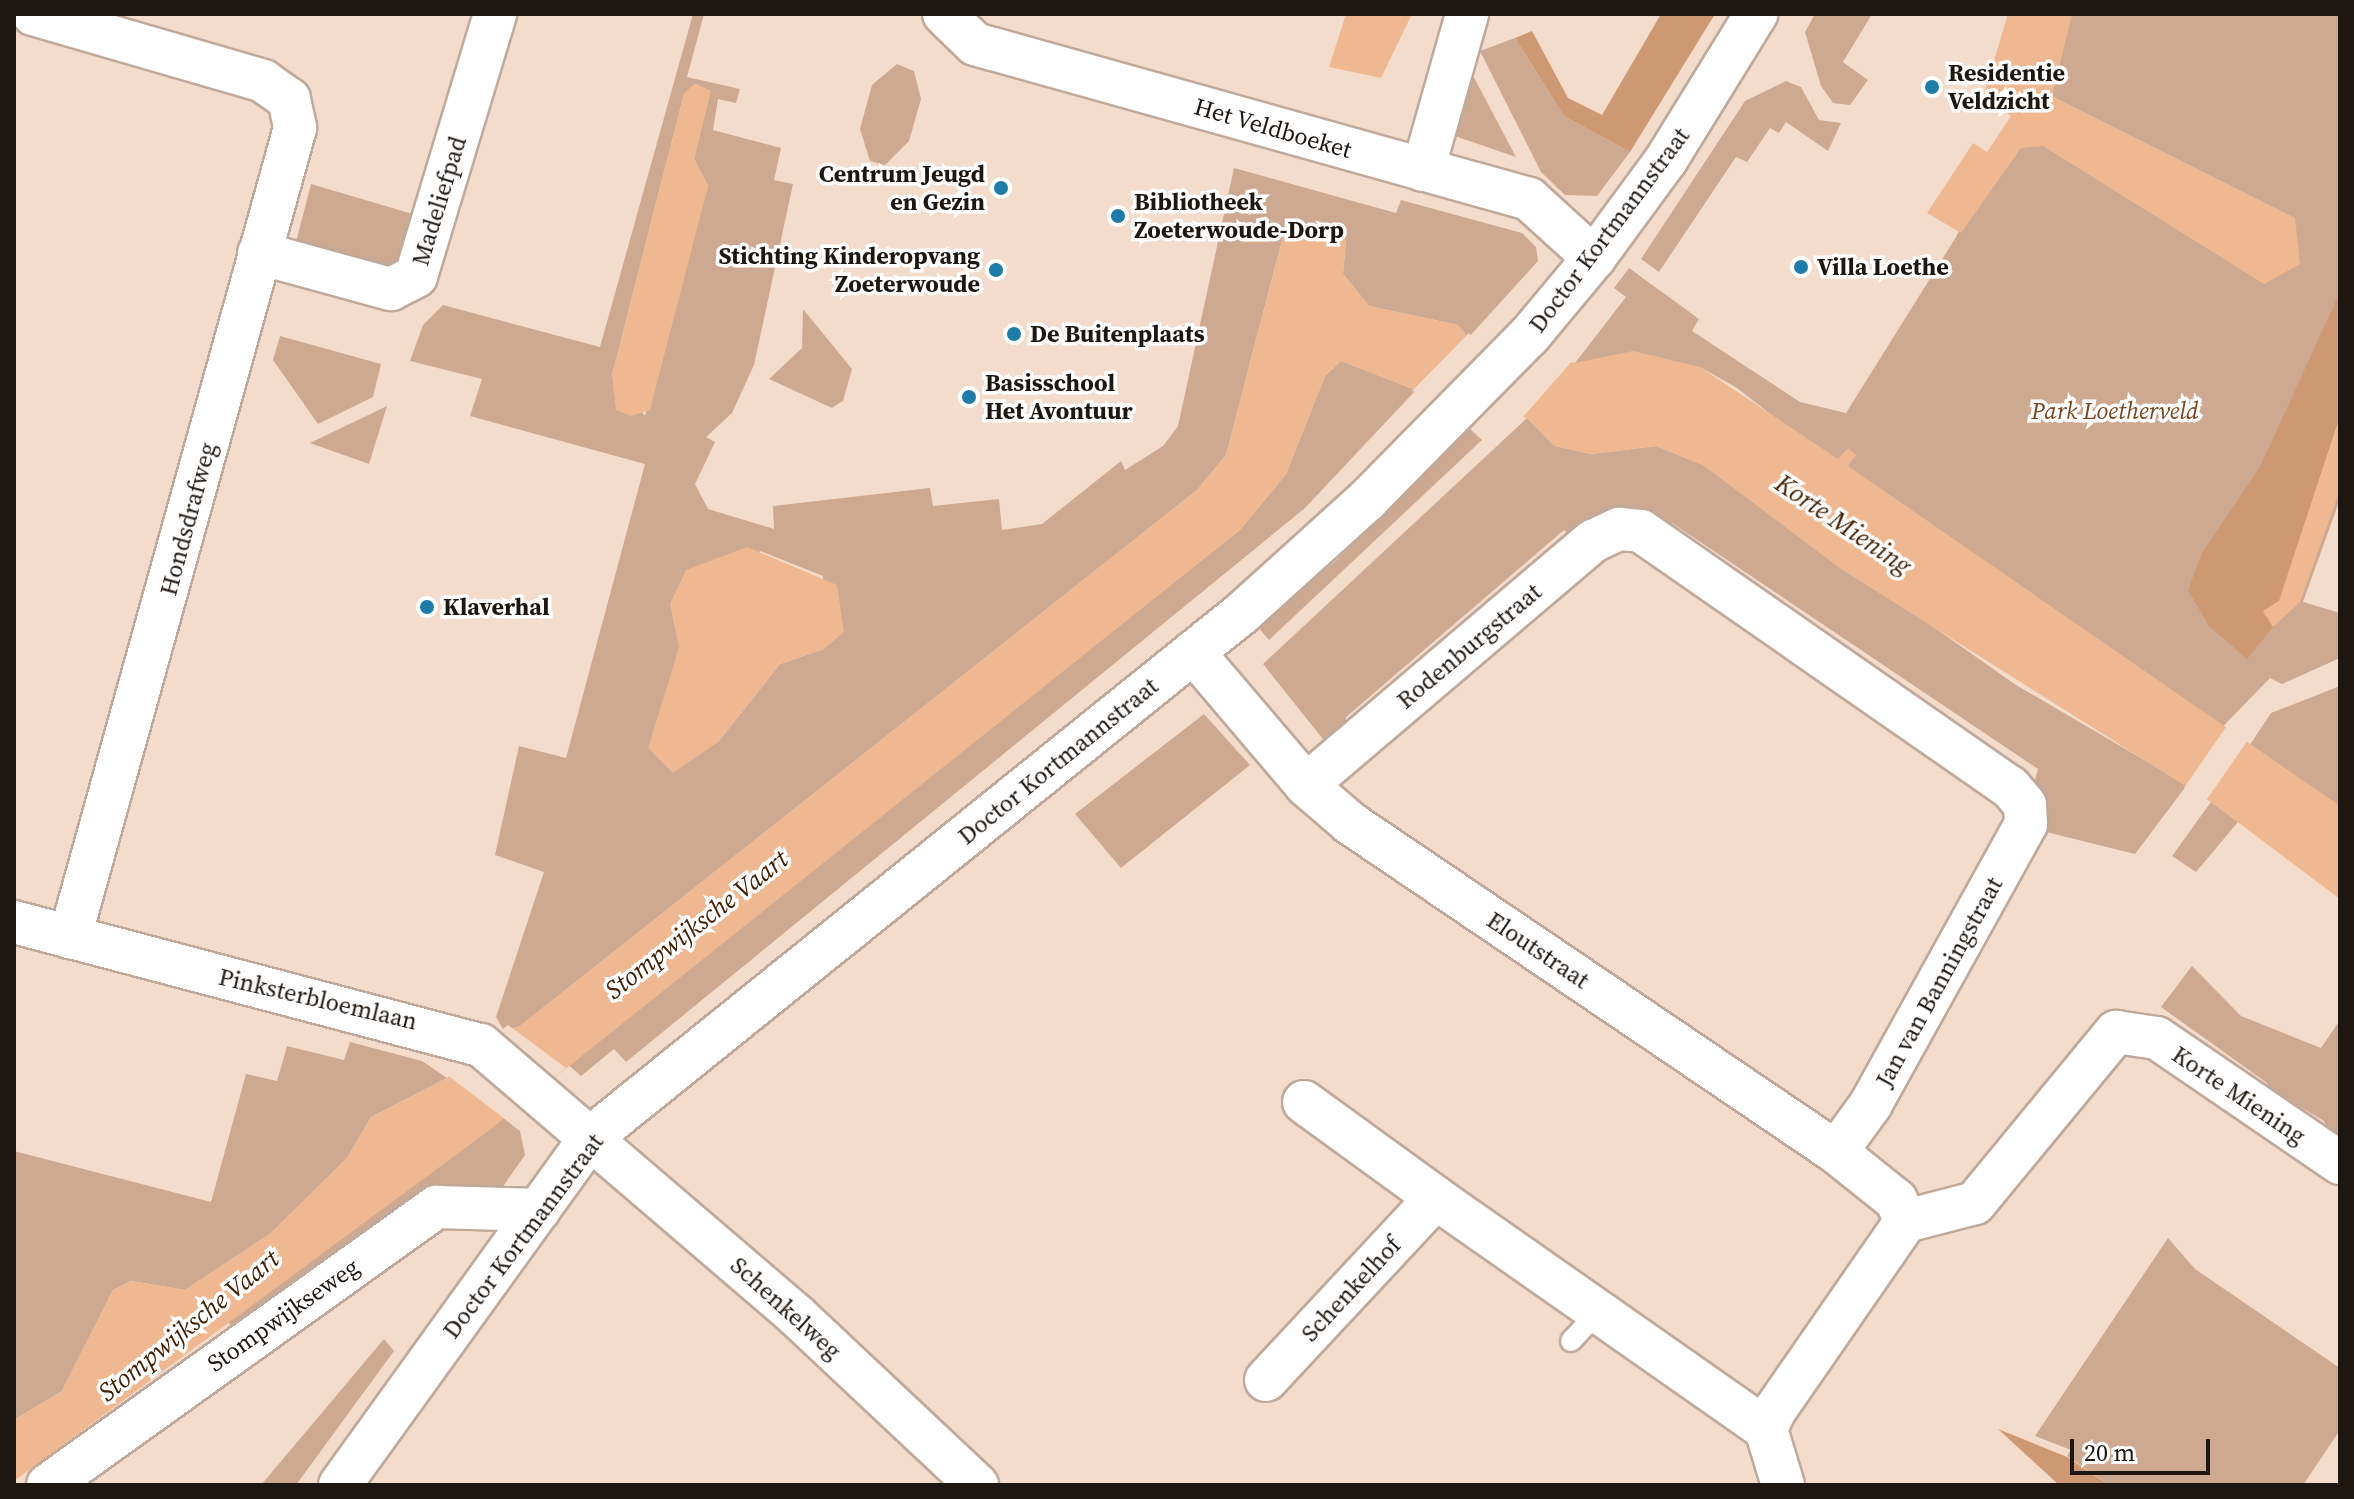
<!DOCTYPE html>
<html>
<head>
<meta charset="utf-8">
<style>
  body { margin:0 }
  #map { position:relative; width:2354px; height:1499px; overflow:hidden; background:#f4dccc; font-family:"Source Serif 4",serif }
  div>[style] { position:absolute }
  .green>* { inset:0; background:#cda992 }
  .forest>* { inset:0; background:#ce9872 }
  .water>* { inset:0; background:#f0b891 }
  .pier>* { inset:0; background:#f4dccc }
  .roads { filter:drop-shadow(2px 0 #c0a99a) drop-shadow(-2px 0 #c0a99a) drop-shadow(0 2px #c0a99a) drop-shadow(0 -2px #c0a99a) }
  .service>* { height:20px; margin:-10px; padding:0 10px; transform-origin:10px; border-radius:10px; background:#fff }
  .minor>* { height:42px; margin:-21px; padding:0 21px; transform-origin:21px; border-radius:21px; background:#fff }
  .dots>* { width:22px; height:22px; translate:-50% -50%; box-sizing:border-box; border:4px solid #fff; border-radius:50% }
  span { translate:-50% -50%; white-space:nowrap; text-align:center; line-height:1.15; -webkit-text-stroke:7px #fff; paint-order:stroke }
  .poi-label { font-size:24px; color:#1e1610; font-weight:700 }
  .left { translate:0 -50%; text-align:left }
  .right { translate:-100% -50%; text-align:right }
  .street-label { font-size:24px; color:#1e1610 }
  .park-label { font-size:24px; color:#7b461d; font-style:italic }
  .water-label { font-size:26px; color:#432002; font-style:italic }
  .frame { position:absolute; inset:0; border:16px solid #1e1610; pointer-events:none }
  .scale { position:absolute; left:2070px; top:1439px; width:140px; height:36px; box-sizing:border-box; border:4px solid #1e1610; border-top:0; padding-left:10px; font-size:24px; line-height:28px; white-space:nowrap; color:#1e1610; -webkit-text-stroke:6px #fff; paint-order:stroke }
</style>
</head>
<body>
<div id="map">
  <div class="green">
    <i style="clip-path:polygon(evenodd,693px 14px,704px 14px,687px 77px,740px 89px,736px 103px,718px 99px,713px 130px,781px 148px,774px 180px,793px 184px,754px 365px,732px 413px,706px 437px,715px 442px,695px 484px,708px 509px,774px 529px,773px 506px,930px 488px,933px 506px,999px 499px,1002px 530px,1042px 524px,1121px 461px,1125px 470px,1163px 446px,1178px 426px,1234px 168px,1396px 213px,1401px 200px,1522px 233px,1536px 247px,1538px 261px,1468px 338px,1458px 325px,1369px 306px,1343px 274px,1346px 240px,1287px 221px,1226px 455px,1197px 490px,520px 1026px,504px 1031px,496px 1017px,544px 872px,495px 855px,519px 746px,566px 758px,645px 464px,470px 416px,482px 379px,410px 361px,423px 325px,443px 305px,600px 347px,693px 14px,695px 84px,710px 91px,694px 159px,708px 186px,645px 416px,612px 375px,684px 94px,695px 84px,693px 14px,760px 551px,823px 576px,824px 649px,780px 664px,718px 742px,668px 689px,679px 648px,760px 551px)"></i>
    <i style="clip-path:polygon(1815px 14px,1872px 14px,1843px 62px,1868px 80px,1850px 105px,1833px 103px,1821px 86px,1805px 32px)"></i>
    <i style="clip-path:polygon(2051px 14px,2340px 14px,2340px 499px,2303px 602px,2340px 613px,2340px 658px,2282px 684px,2270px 678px,2200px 750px,1737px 388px,1700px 367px,1575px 363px,1626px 297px,1614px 288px,1629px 268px,1699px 319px,1692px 331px,1800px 402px,1846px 413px,1956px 237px,2023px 106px)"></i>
    <i style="clip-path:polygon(1515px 38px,1564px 116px,1630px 152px,1597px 196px,1565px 195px,1541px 172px,1480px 51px)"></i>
    <i style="clip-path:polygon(897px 64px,914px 71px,921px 99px,909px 141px,885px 165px,870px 161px,860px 129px,872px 85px)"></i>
    <i style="clip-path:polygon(1470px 70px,1516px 157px,1452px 135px)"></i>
    <i style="clip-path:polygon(1786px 81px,1801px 87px,1819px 120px,1841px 123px,1828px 151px,1786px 122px,1779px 133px,1770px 128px,1747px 162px,1736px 157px,1659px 272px,1641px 259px,1745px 101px)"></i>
    <i style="clip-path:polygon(311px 184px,416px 215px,411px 242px,392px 271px,295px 246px)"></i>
    <i style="clip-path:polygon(803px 309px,852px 369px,843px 401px,832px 408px,769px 379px,802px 348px)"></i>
    <i style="clip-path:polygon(280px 336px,381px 364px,373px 397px,318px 424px,273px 360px)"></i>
    <i style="clip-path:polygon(1341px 361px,1416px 390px,1305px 508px,626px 1062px,614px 1049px,581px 1076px,566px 1063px,1240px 530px,1286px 474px,1325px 376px)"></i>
    <i style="clip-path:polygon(387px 406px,369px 464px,310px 443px)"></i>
    <i style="clip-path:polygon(1527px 418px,1555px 446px,1591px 454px,1656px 446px,1703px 465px,2016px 685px,2187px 785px,2135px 854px,2042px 831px,2033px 787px,2038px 769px,1672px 523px,1576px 540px,1564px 530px,1346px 717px,1344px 738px,1330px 748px,1263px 664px)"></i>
    <i style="clip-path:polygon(1468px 427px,1482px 440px,1269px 640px,1257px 626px,1337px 560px)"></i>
    <i style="clip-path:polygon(2340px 686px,2340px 806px,2249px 746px,2271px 713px)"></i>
    <i style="clip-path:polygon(1204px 714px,1250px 765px,1121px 868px,1075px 814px)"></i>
    <i style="clip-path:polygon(2211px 802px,2238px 822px,2196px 872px,2172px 856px)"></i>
    <i style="clip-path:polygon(2192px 966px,2241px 1016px,2321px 1048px,2340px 1020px,2340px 1131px,2331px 1146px,2324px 1121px,2297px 1105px,2280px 1113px,2269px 1104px,2267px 1083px,2161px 1007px)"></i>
    <i style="clip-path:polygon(350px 1042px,422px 1061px,447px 1078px,371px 1117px,347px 1158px,271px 1233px,185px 1290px,131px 1281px,113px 1290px,62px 1391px,14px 1420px,14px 1151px,211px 1202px,246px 1074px,277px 1081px,287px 1046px,344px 1060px)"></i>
    <i style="clip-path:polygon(502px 1117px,520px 1131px,525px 1155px,497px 1195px,235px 1330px,228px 1322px)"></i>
    <i style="clip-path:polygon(2168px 1238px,2195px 1269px,2340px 1368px,2340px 1430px,2303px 1485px,2109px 1485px,2067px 1456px,2071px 1450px,2035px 1436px)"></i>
    <i style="clip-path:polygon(384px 1339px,394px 1351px,296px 1485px,261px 1485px)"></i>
  </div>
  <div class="forest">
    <i style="clip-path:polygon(1661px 14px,1715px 14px,1630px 152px,1564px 116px,1515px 38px,1532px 31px,1568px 98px,1602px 115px)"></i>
    <i style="clip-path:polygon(2340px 292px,2340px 416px,2279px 601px,2263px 611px,2273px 627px,2247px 659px,2209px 626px,2188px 590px,2202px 553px,2260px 467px)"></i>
    <i style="clip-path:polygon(1998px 1429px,2067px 1457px,2109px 1485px,2059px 1485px)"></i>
  </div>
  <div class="water">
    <i style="clip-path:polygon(1346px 14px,1412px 14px,1381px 78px,1329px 67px)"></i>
    <i style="clip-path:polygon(2008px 14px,2072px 14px,2052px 96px,2295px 218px,2300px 264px,2264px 284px,2043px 146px,2021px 148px,1961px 233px,1927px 213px,1973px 143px,1987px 152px,2011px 116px,1983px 97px)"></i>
    <i style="clip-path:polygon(694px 84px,711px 91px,694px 159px,708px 186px,650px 410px,631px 416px,616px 410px,612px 375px,684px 94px)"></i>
    <i style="clip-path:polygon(1287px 221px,1346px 240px,1343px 274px,1369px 306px,1458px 325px,1468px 338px,1575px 363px,1633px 351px,1700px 367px,1838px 459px,1848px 448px,1856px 455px,1848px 466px,2340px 806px,2340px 899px,2211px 802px,1841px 569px,1703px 465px,1656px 446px,1591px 454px,1554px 446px,1527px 418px,1416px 390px,1341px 361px,1325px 376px,1286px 474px,1240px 530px,483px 1135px,14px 1481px,14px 1420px,62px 1391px,113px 1290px,131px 1281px,185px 1290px,271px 1233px,347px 1158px,371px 1117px,447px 1078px,504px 1031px,520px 1026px,1197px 490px,1226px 455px)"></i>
    <i style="clip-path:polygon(2340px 416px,2340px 490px,2300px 602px,2273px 627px,2263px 611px,2279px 601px)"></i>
    <i style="clip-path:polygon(747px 547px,837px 585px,844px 632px,824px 649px,780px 664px,718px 742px,673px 773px,648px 748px,679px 648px,670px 604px,686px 570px)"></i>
  </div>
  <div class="pier">
    <i style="clip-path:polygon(1469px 333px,1470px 335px,1574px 359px,1522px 418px,1412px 391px)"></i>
    <i style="clip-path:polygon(2226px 727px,2248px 740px,2205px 802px,2184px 788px)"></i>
    <i style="clip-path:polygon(508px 1025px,566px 1068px,505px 1119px,446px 1074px)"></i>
  </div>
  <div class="roads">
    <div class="service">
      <i style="left:1571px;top:1341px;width:38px;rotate:-47deg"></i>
    </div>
    <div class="minor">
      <i style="left:33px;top:14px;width:240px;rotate:16.2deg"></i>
      <i style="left:263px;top:81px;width:32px;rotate:35deg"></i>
      <i style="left:289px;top:99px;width:30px;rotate:78deg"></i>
      <i style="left:295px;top:128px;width:840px;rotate:105.54deg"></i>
      <i style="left:944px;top:14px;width:43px;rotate:44.1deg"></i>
      <i style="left:975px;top:44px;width:19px;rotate:16deg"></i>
      <i style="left:993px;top:49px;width:557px;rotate:15.63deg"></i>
      <i style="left:1529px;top:199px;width:88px;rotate:42.2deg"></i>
      <i style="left:1423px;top:170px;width:162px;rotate:-74.2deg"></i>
      <i style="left:259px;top:253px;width:137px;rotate:15.3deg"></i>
      <i style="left:391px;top:289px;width:28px;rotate:-27deg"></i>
      <i style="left:416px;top:276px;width:274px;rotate:-73.2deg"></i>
      <i style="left:1193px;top:652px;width:175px;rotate:49.6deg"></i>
      <i style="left:1306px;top:785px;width:58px;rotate:40.8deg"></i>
      <i style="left:1350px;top:823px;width:587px;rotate:34.1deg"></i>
      <i style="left:1836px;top:1152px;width:77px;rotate:38.7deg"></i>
      <i style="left:1896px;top:1200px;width:23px;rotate:65deg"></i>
      <i style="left:1306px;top:785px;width:377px;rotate:-40.4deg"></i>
      <i style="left:1593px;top:541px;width:29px;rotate:-25deg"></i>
      <i style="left:1619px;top:529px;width:22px;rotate:5deg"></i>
      <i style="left:1641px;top:531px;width:449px;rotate:34.8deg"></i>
      <i style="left:2010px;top:787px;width:23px;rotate:50deg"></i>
      <i style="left:2025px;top:805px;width:19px;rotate:87deg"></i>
      <i style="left:2026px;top:824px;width:320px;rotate:119deg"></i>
      <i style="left:1871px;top:1104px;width:59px;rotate:126.1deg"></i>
      <i style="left:14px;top:922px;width:483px;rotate:14.8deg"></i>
      <i style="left:481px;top:1045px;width:416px;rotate:40.6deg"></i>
      <i style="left:797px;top:1316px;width:247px;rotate:43.2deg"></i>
      <i style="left:1304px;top:1102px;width:163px;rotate:36deg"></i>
      <i style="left:1266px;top:1380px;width:249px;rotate:-47deg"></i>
      <i style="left:1436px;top:1198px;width:403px;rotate:35deg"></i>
      <i style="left:48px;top:1485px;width:478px;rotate:-35.6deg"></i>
      <i style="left:437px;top:1207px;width:102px;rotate:1.7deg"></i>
      <i style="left:340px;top:1485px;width:428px;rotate:-54.2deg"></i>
      <i style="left:590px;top:1138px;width:837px;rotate:-38.84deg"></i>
      <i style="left:1242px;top:613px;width:169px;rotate:-42.1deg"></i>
      <i style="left:1367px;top:500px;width:231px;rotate:-45.4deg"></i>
      <i style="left:1529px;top:336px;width:102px;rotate:-50.2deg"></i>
      <i style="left:1594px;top:258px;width:122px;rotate:-53.7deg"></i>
      <i style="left:1666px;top:160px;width:172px;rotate:-58.3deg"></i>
      <i style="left:1783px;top:1485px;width:59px;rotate:-106.9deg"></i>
      <i style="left:1766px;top:1429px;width:21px;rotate:-65deg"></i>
      <i style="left:1775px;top:1410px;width:230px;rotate:-55.3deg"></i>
      <i style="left:1906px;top:1221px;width:71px;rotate:-14.6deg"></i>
      <i style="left:1975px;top:1203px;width:222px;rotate:-50.5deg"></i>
      <i style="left:2116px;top:1032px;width:41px;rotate:8.3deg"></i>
      <i style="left:2157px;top:1038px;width:222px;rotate:34.3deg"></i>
    </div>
  </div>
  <div class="dots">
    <i style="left:1932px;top:87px;background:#1e7ca9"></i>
    <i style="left:1001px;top:188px;background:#1e7ca9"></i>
    <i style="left:1118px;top:216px;background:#1e7ca9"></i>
    <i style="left:1801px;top:267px;background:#1e7ca9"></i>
    <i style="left:996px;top:270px;background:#1e7ca9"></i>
    <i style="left:1014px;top:334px;background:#1e7ca9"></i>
    <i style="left:969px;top:397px;background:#1e7ca9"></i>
    <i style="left:427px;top:607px;background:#1e7ca9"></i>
  </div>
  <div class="poi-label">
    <span class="left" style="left:1948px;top:87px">Residentie<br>Veldzicht</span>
    <span class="right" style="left:985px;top:188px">Centrum Jeugd<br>en Gezin</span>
    <span class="left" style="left:1134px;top:216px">Bibliotheek<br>Zoeterwoude-Dorp</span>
    <span class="right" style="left:980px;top:270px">Stichting Kinderopvang<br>Zoeterwoude</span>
    <span class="left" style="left:1817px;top:267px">Villa Loethe</span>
    <span class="left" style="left:1030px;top:334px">De Buitenplaats</span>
    <span class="left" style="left:985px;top:397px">Basisschool<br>Het Avontuur</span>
    <span class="left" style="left:443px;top:607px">Klaverhal</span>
  </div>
  <div class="street-label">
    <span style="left:1273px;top:128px;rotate:16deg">Het Veldboeket</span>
    <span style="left:439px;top:201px;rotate:-73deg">Madeliefpad</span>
    <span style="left:1609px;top:230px;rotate:-53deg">Doctor Kortmannstraat</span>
    <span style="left:188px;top:519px;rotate:-75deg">Hondsdrafweg</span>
    <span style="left:1469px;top:646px;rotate:-40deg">Rodenburgstraat</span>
    <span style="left:1058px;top:761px;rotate:-39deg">Doctor Kortmannstraat</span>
    <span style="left:1538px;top:950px;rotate:34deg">Eloutstraat</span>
    <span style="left:1939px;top:982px;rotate:-61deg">Jan van Banningstraat</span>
    <span style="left:318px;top:999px;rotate:13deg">Pinksterbloemlaan</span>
    <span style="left:2239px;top:1095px;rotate:34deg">Korte Miening</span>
    <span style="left:523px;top:1236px;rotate:-53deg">Doctor Kortmannstraat</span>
    <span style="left:1351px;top:1289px;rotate:-47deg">Schenkelhof</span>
    <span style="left:786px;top:1308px;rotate:42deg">Schenkelweg</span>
    <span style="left:283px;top:1315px;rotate:-35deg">Stompwijkseweg</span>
  </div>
  <div class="park-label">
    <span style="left:2115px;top:411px">Park Loetherveld</span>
  </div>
  <div class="water-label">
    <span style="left:1843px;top:525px;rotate:34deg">Korte Miening</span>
    <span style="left:697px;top:925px;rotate:-38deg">Stompwijksche Vaart</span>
    <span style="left:189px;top:1326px;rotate:-39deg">Stompwijksche Vaart</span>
  </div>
  <div class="frame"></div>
  <div class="scale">20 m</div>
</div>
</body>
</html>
